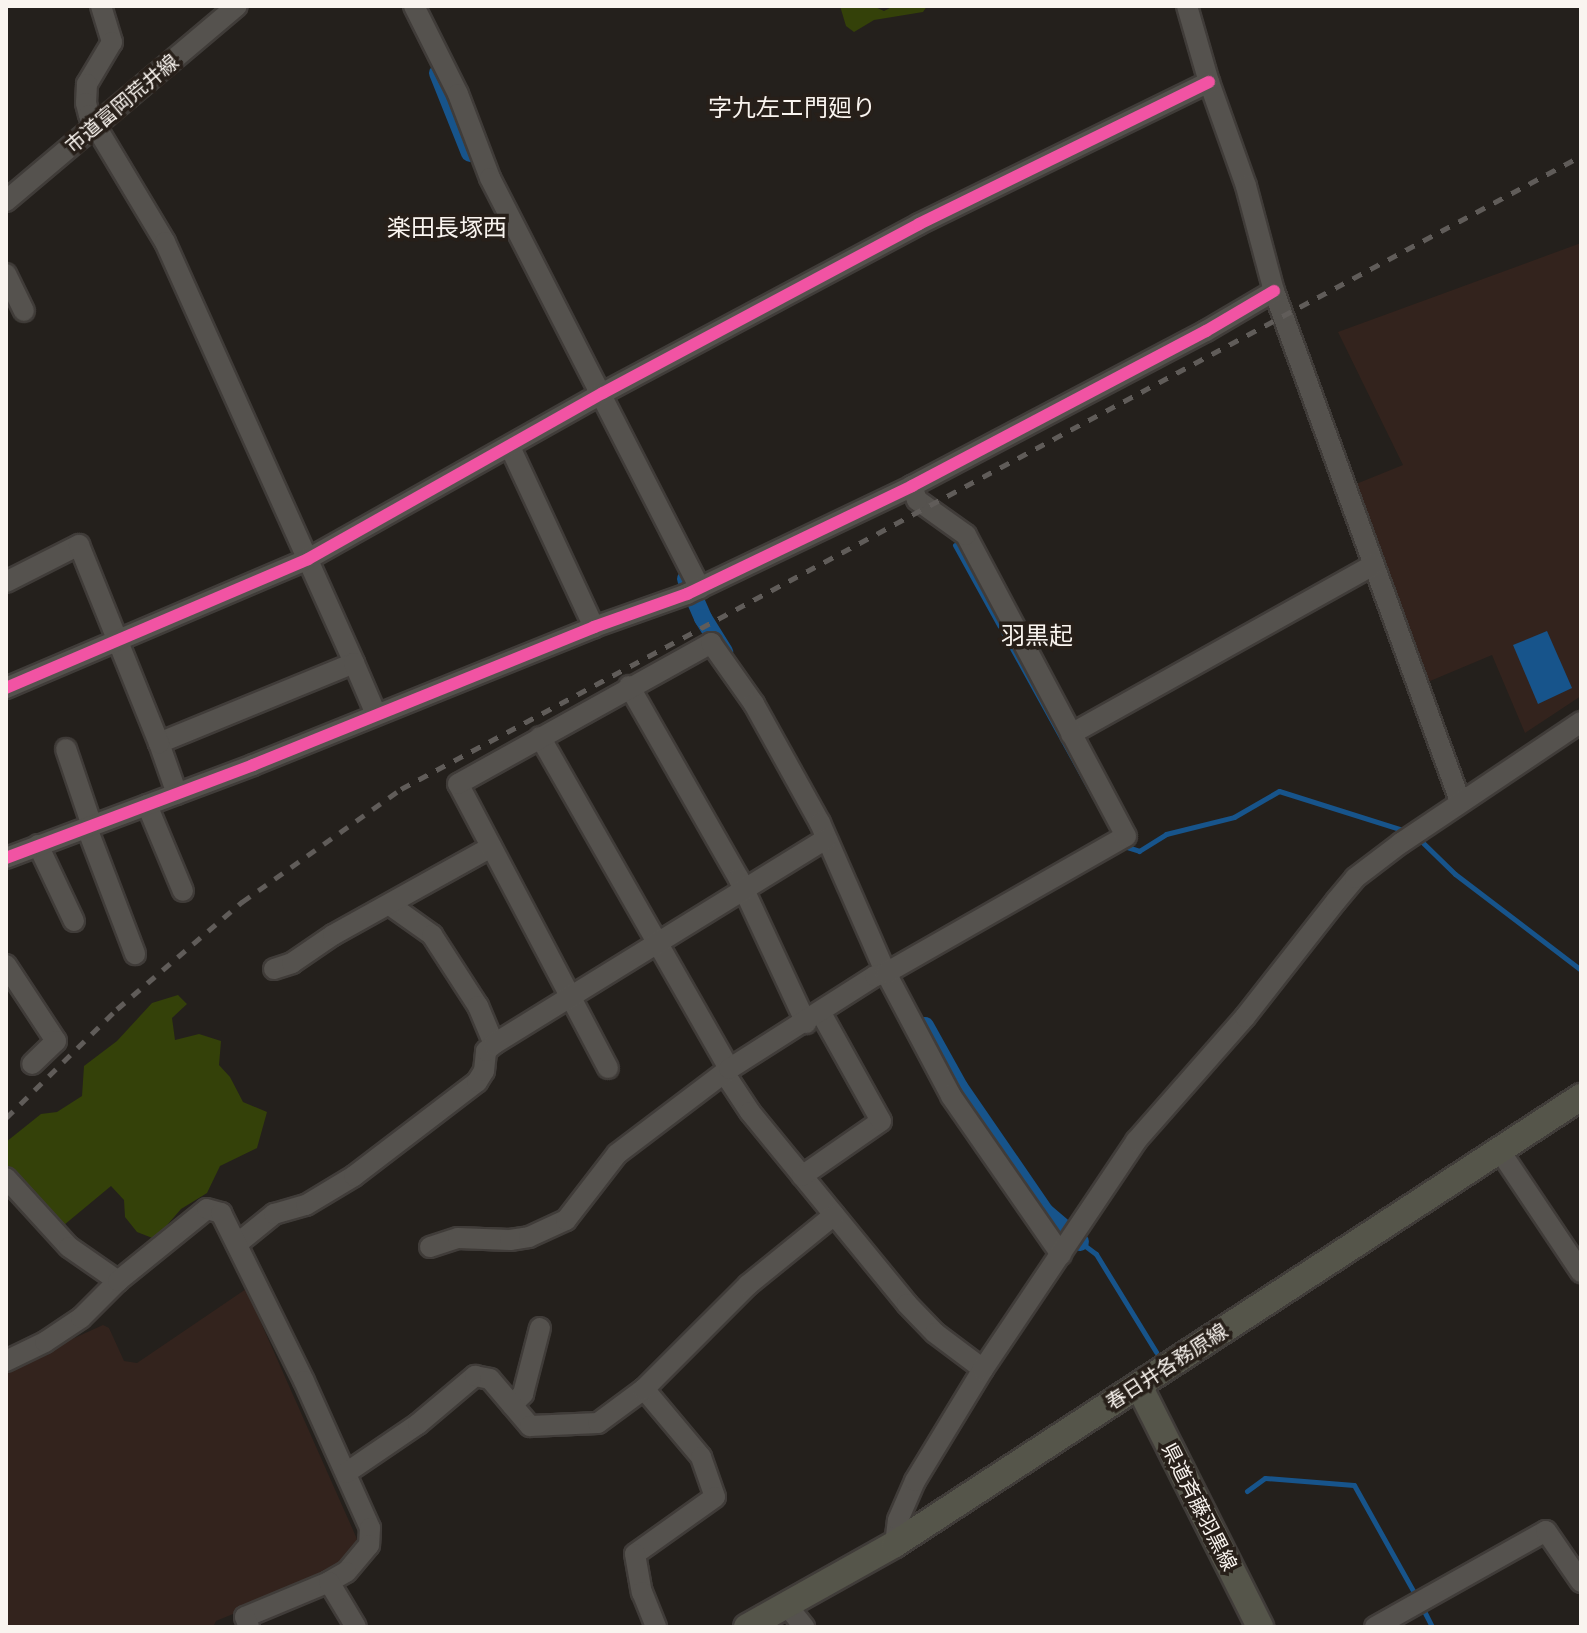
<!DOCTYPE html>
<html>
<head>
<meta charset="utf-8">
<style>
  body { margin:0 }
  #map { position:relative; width:1587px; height:1633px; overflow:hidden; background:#24201c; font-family:Helvetica,"Noto Sans JP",sans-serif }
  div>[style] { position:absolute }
  .education>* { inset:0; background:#33231d }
  .green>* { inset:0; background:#344109 }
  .water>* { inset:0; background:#17548b }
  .stream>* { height:5px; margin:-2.5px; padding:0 2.5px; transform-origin:2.5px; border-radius:2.5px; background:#17548b }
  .canal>* { height:18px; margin:-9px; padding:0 9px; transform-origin:9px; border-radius:9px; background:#17548b }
  .roads { filter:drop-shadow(2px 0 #403c39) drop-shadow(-2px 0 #403c39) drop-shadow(0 2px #403c39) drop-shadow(0 -2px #403c39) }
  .minor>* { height:20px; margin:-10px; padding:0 10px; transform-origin:10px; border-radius:10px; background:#55524e }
  .major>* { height:26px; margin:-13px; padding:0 13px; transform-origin:13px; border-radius:13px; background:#55554a }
  .rail>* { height:5px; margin-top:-2.5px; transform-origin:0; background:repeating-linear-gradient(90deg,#605c59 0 10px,transparent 0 20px) }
  .cycleway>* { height:12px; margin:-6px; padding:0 6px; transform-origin:6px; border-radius:6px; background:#f153a3 }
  span { translate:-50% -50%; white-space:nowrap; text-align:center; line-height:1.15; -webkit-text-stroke:7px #271f19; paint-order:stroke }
  .street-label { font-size:20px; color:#f9f4ef }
  .quarter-label { font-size:24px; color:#f9f4ef }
  .frame { position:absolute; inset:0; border:8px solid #f9f4ef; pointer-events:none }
</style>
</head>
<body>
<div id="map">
  <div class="education">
    <i style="clip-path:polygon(1581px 243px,1581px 696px,1525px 733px,1492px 655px,1423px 684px,1351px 486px,1403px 465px,1338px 332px)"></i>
    <i style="clip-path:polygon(246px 1289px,357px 1539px,338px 1571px,216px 1621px,213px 1627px,6px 1627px,6px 1369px,103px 1325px,109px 1328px,124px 1361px,137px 1363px)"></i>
  </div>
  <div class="green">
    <i style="clip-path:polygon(840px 6px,873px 6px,884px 11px,894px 6px,927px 6px,923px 12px,874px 20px,854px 32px,846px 26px)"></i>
    <i style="clip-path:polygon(178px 995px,187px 1004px,172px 1018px,175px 1040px,199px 1034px,221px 1041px,219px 1065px,230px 1077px,243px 1102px,267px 1112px,257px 1148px,220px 1166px,207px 1193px,181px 1209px,155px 1239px,137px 1232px,125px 1217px,124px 1200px,111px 1186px,64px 1225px,36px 1204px,6px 1169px,6px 1142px,41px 1114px,57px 1112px,82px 1096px,84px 1066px,117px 1041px,152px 1003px)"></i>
  </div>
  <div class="water">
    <i style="clip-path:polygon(1547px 631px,1572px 688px,1538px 704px,1513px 645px)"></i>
  </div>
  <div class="stream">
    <i style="left:955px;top:545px;width:291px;rotate:61.1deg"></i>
    <i style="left:1417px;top:837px;width:53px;rotate:44.2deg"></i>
    <i style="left:1455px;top:874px;width:158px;rotate:37.3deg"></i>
    <i style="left:1124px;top:846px;width:16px;rotate:18deg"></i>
    <i style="left:1139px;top:851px;width:32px;rotate:-32deg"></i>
    <i style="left:1166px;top:834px;width:70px;rotate:-14deg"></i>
    <i style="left:1234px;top:817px;width:52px;rotate:-30deg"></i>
    <i style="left:1279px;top:791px;width:136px;rotate:17.5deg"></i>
    <i style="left:1080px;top:1242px;width:20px;rotate:37deg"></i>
    <i style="left:1096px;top:1254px;width:115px;rotate:58.5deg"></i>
    <i style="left:1247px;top:1491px;width:22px;rotate:-36deg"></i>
    <i style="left:1265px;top:1478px;width:89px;rotate:4.5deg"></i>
    <i style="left:1354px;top:1485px;width:127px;rotate:60.8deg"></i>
    <i style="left:1421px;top:1605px;width:25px;rotate:63deg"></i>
  </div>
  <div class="canal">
    <i style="left:438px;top:73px;width:86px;rotate:68.2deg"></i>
    <i style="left:686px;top:579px;width:43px;rotate:66.4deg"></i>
    <i style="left:703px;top:618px;width:40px;rotate:58deg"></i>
    <i style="left:925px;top:1026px;width:70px;rotate:60.9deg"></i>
    <i style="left:959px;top:1087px;width:152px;rotate:55.5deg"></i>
    <i style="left:1045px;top:1212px;width:46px;rotate:40.6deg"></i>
  </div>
  <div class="roads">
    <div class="minor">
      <i style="left:101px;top:6px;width:38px;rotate:73deg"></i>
      <i style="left:112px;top:42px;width:49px;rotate:120.8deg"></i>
      <i style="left:87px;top:84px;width:19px;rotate:93deg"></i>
      <i style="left:86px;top:103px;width:12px;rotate:76deg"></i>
      <i style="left:89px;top:115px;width:148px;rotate:59.1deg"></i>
      <i style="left:165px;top:242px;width:461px;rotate:65.8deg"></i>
      <i style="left:354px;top:663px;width:211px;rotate:157.7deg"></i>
      <i style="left:159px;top:743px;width:54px;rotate:70.6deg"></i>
      <i style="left:414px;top:6px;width:98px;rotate:63.4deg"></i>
      <i style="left:458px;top:94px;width:90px;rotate:69.1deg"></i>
      <i style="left:490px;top:178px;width:461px;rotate:62.9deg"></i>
      <i style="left:1187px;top:6px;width:79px;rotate:73.9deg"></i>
      <i style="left:1209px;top:82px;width:110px;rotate:70.4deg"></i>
      <i style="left:1246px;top:186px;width:109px;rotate:75.1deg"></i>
      <i style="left:1274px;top:291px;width:543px;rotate:69.96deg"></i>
      <i style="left:6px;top:201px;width:302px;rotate:-40.2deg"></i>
      <i style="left:6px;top:274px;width:41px;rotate:64.1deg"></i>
      <i style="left:510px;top:447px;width:199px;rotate:65deg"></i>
      <i style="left:6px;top:582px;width:82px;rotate:-26.9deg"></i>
      <i style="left:79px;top:545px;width:214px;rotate:68deg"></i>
      <i style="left:354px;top:663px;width:56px;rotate:66.7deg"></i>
      <i style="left:629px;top:686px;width:222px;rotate:60.3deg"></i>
      <i style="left:739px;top:879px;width:159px;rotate:65deg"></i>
      <i style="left:6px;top:688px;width:328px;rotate:-23.1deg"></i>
      <i style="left:308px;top:559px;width:338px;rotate:-29.4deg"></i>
      <i style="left:603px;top:393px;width:358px;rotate:-28.1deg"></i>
      <i style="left:919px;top:224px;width:323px;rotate:-26.1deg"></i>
      <i style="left:1071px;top:734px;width:346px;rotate:-29.2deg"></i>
      <i style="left:540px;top:737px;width:382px;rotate:60.3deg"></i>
      <i style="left:66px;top:749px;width:81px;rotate:71.3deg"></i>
      <i style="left:147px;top:805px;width:93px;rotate:67.3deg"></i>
      <i style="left:87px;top:828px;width:135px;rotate:69.1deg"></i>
      <i style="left:38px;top:845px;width:84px;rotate:64.7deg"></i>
      <i style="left:6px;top:858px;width:264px;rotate:-20.6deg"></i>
      <i style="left:253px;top:765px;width:368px;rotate:-22deg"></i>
      <i style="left:594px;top:627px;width:99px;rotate:-19.5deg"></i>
      <i style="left:687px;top:594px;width:250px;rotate:-25.6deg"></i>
      <i style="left:912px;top:486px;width:332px;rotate:-27.8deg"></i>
      <i style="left:1206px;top:331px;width:79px;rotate:-30.5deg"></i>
      <i style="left:390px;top:905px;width:52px;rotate:35.5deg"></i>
      <i style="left:432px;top:935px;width:85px;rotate:57.1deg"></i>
      <i style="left:478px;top:1006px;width:41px;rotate:67.2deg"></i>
      <i style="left:6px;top:965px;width:91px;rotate:56.7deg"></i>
      <i style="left:56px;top:1041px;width:33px;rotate:136deg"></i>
      <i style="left:274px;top:969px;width:19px;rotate:-18deg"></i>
      <i style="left:292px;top:963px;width:50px;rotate:-34.3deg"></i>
      <i style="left:333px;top:935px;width:181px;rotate:-29.1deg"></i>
      <i style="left:608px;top:1068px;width:321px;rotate:-117.8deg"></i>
      <i style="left:458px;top:784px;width:290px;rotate:-29.1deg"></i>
      <i style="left:711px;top:643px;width:75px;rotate:54.8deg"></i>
      <i style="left:754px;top:704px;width:136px;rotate:61deg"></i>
      <i style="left:820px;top:823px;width:164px;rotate:66.3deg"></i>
      <i style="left:886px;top:973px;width:139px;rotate:62.1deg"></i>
      <i style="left:951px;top:1096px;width:193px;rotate:55.2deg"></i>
      <i style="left:725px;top:1074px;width:45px;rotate:56.7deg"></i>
      <i style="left:750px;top:1112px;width:248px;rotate:50.7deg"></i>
      <i style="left:907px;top:1304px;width:40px;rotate:46deg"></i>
      <i style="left:935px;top:1333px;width:60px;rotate:36.9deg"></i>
      <i style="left:1500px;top:1151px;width:146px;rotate:56.2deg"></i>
      <i style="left:802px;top:1176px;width:96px;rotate:-34.8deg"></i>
      <i style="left:881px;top:1121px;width:124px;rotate:-119.1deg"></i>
      <i style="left:6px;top:1178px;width:93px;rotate:47.6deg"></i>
      <i style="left:69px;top:1247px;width:60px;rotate:34.8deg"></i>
      <i style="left:237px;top:1244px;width:48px;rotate:-39deg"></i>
      <i style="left:274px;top:1214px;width:33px;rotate:-16deg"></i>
      <i style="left:306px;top:1205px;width:56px;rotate:-31.1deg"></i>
      <i style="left:354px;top:1176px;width:155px;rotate:-37.4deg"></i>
      <i style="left:477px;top:1082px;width:13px;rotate:-58deg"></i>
      <i style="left:484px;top:1071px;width:20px;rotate:-84deg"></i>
      <i style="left:486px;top:1051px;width:11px;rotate:-41deg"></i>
      <i style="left:494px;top:1044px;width:390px;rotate:-31.7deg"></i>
      <i style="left:430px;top:1247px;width:29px;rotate:-18deg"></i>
      <i style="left:458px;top:1238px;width:52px;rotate:2.2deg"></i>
      <i style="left:510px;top:1240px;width:19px;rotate:-9deg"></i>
      <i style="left:529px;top:1237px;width:41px;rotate:-24.7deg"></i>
      <i style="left:566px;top:1220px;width:83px;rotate:-52.3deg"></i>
      <i style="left:617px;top:1154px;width:141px;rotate:-37.2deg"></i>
      <i style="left:729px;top:1069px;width:173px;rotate:-32.5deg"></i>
      <i style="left:875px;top:976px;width:11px;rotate:-15deg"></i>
      <i style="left:886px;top:973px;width:276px;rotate:-29.7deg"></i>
      <i style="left:1126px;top:836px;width:341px;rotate:-118deg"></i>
      <i style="left:966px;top:535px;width:60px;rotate:-144.5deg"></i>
      <i style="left:917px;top:500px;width:15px;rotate:-110deg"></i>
      <i style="left:6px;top:1361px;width:43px;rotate:-26deg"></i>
      <i style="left:45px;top:1342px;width:43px;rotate:-33.7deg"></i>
      <i style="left:81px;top:1318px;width:52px;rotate:-45deg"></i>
      <i style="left:118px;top:1281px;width:114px;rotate:-39deg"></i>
      <i style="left:207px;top:1209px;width:15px;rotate:16deg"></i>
      <i style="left:221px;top:1213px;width:187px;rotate:63.7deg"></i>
      <i style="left:304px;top:1381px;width:161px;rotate:65.8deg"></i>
      <i style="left:370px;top:1528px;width:17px;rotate:93deg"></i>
      <i style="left:369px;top:1545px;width:35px;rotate:130deg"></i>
      <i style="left:346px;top:1572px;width:20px;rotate:150deg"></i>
      <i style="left:329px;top:1582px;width:91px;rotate:157.4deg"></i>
      <i style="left:245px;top:1617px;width:11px;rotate:68deg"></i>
      <i style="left:644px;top:1389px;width:89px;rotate:50deg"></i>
      <i style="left:701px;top:1457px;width:42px;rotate:70.7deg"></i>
      <i style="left:715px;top:1497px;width:98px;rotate:144.5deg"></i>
      <i style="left:635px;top:1554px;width:39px;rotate:80deg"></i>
      <i style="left:642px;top:1592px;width:38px;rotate:68deg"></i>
      <i style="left:512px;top:1405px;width:16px;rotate:-45deg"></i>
      <i style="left:523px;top:1394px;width:68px;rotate:-75.6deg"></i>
      <i style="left:346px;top:1473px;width:87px;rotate:-34.2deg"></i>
      <i style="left:418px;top:1424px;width:75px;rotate:-40.1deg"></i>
      <i style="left:475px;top:1376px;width:15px;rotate:11deg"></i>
      <i style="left:490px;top:1379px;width:62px;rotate:49.6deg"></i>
      <i style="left:530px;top:1426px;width:68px;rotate:-2.5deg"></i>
      <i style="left:598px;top:1423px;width:57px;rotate:-36.5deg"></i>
      <i style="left:644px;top:1389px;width:147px;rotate:-45deg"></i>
      <i style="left:748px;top:1285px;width:111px;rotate:-39.1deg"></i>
      <i style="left:895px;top:1544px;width:24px;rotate:-83deg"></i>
      <i style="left:898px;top:1520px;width:43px;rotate:-66.4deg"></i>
      <i style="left:915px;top:1481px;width:131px;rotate:-58.7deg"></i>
      <i style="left:983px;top:1369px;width:275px;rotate:-56.1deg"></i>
      <i style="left:1136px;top:1141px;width:165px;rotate:-48.7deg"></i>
      <i style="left:1245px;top:1017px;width:147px;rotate:-51.9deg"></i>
      <i style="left:1336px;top:901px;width:30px;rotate:-50deg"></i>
      <i style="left:1355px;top:878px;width:58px;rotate:-37.3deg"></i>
      <i style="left:1401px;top:843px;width:217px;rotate:-33.9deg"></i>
      <i style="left:329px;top:1582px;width:52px;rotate:59deg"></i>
      <i style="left:788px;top:1607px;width:26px;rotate:51deg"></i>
      <i style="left:1375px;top:1627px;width:196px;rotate:-29.3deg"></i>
      <i style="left:1546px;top:1531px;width:62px;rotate:55.5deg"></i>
    </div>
    <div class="major">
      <i style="left:1139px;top:1386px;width:270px;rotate:63.3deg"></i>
      <i style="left:747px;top:1627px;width:170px;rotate:-29.3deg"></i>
      <i style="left:895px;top:1544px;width:819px;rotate:-33.09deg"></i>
    </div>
  </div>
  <div class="rail">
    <i style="left:6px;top:1118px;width:156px;rotate:-44.5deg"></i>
    <i style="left:117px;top:1009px;width:165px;rotate:-40.6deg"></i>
    <i style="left:242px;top:902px;width:195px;rotate:-35.4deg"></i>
    <i style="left:401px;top:789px;width:1339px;rotate:-28.21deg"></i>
  </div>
  <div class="cycleway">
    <i style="left:6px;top:688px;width:328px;rotate:-23.1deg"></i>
    <i style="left:308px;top:559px;width:338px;rotate:-29.4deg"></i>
    <i style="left:603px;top:393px;width:358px;rotate:-28.1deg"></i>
    <i style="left:919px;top:224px;width:323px;rotate:-26.1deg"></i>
    <i style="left:6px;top:858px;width:264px;rotate:-20.6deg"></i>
    <i style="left:253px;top:765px;width:368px;rotate:-22deg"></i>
    <i style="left:594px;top:627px;width:99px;rotate:-19.5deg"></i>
    <i style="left:687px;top:594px;width:250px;rotate:-25.6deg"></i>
    <i style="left:912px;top:486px;width:332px;rotate:-27.8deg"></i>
    <i style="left:1206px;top:331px;width:79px;rotate:-30.5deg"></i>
  </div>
  <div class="street-label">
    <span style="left:122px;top:104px;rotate:-40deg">市道富岡荒井線</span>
    <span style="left:1167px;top:1367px;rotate:-33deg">春日井各務原線</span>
    <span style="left:1199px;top:1507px;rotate:63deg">県道斉藤羽黒線</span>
  </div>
  <div class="quarter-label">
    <span style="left:792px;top:108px">字九左エ門廻り</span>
    <span style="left:447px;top:228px">楽田長塚西</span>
    <span style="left:1037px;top:636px">羽黒起</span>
  </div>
  <div class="frame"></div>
</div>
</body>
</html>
